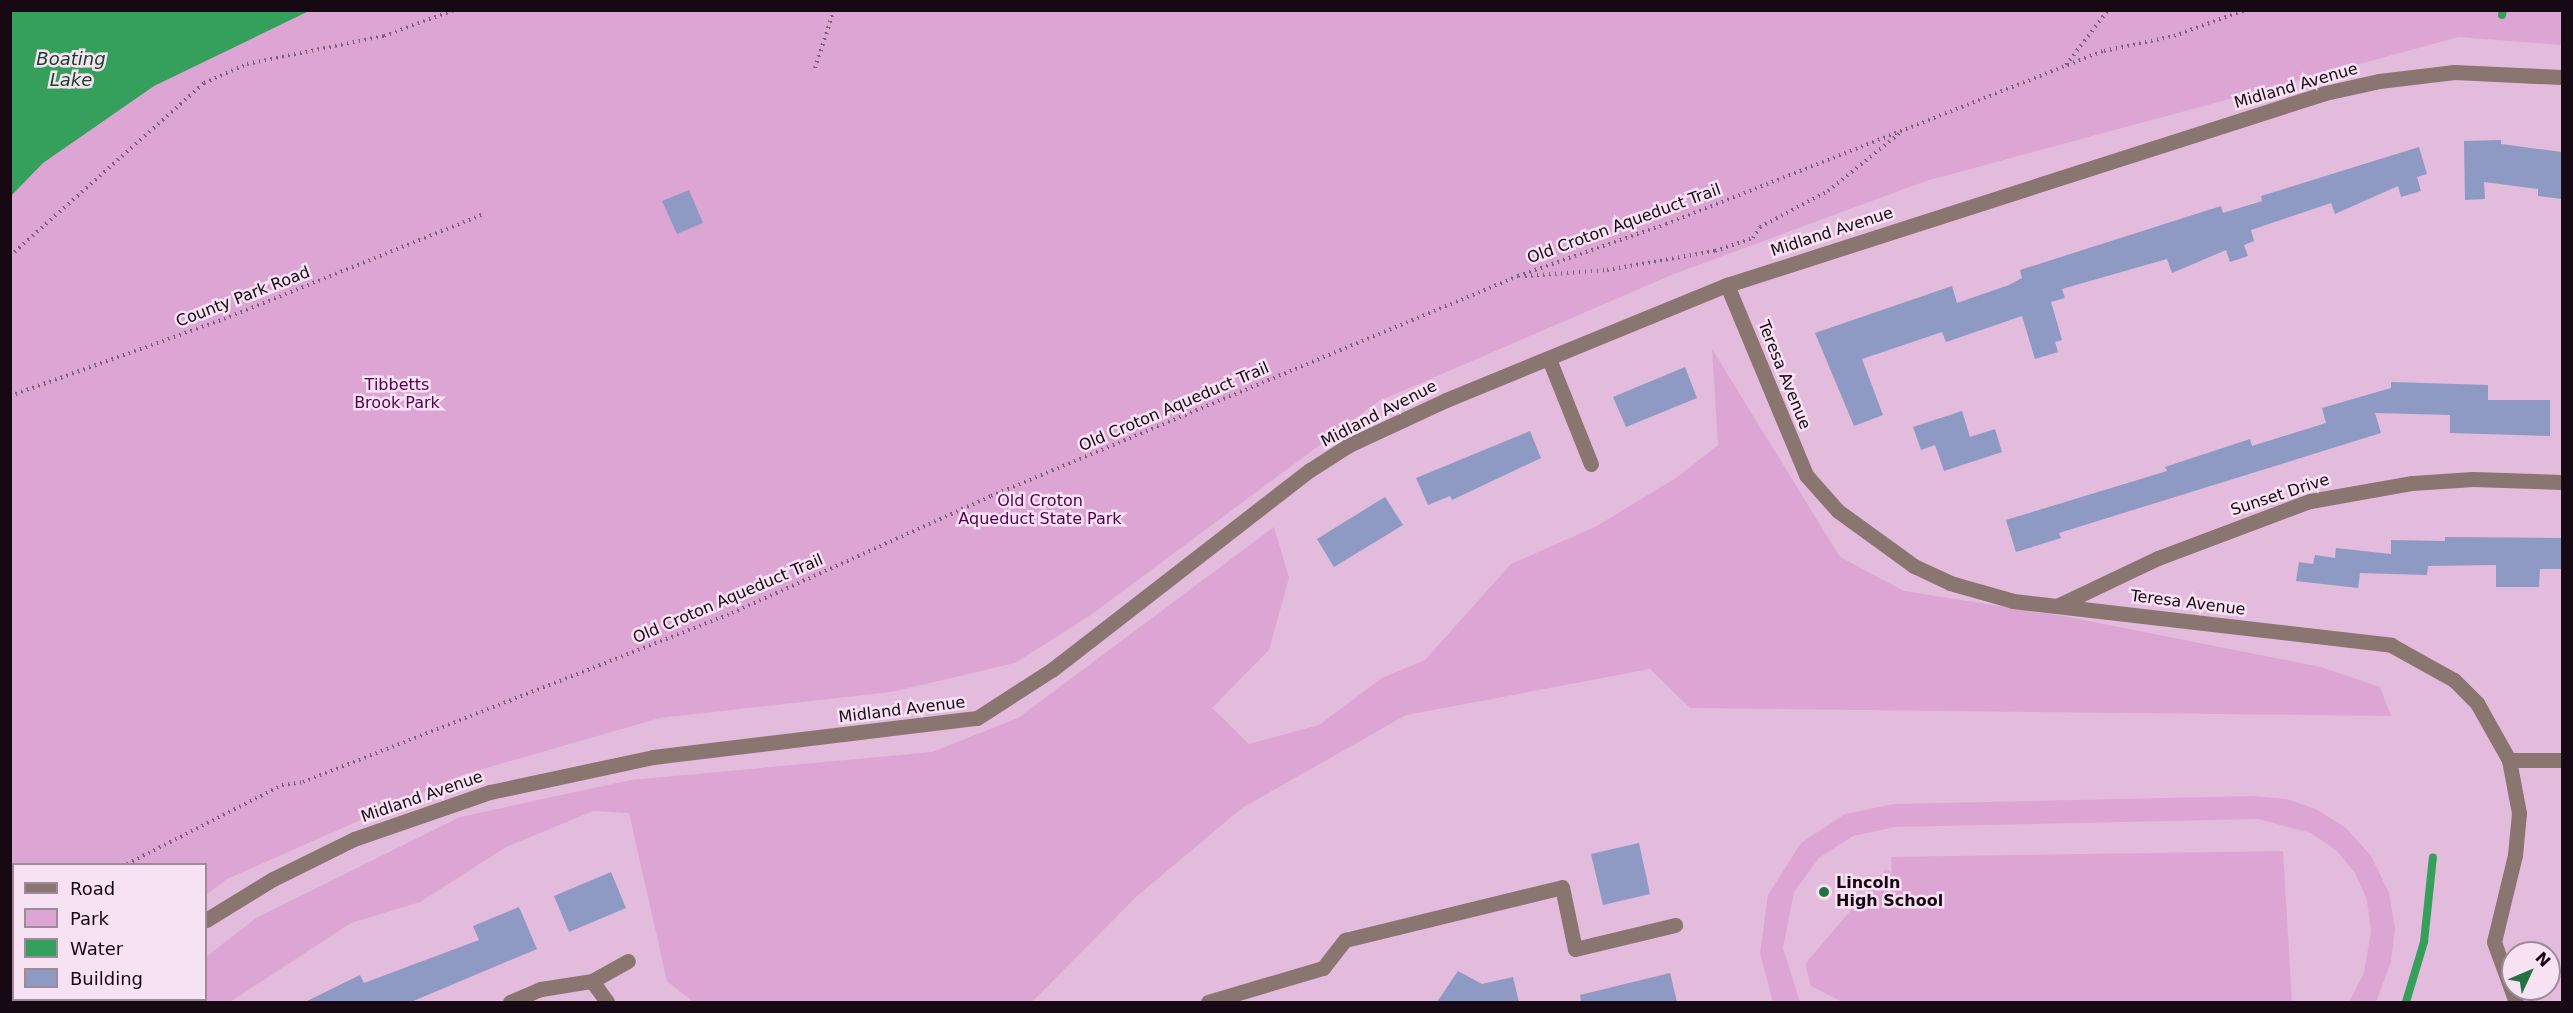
<!DOCTYPE html>
<html>
<head>
<meta charset="utf-8">
<style>
  body { margin:0 }
  #map { position:relative; width:2573px; height:1013px; overflow:hidden; background:#e3bbdc; font-family:"DejaVu Sans",sans-serif }
  div>[style] { position:absolute }
  .green>* { inset:0; background:#dda5d4 }
  .water>* { inset:0; background:#34a05c }
  .stream>* { height:8px; margin:-4px; padding:0 4px; transform-origin:4px; border-radius:4px; background:#34a05c }
  .building>* { inset:0; background:#8e9ac4 }
  .path>* { height:4px; margin-top:-2px; transform-origin:0; background:repeating-linear-gradient(90deg,#7b6177 0 1.5px,transparent 0 6px) }
  .minor>* { height:15px; margin:-7.5px; padding:0 7.5px; transform-origin:7.5px; border-radius:7.5px; background:#8a7570 }
  .dots>* { width:16px; height:16px; translate:-50% -50%; box-sizing:border-box; border:3px solid #f7e2f3; border-radius:50% }
  span { translate:-50% -50%; white-space:nowrap; text-align:center; line-height:1.15; -webkit-text-stroke:5px #f7e2f3; paint-order:stroke }
  .street-label { font-size:16px; color:#160914 }
  .park-label { font-size:16px; color:#51004b }
  .poi-label { font-size:16px; color:#160914; font-weight:700 }
  .left { translate:0 -50%; text-align:left }
  .water-label { font-size:18px; color:#184226; font-style:italic }
  .frame { position:absolute; inset:0; border:12px solid #160914; pointer-events:none }
  .legend { position:absolute; left:12px; top:863px; width:195px; height:138px; box-sizing:border-box; background:#f7e2f3; border:2px solid #9d8b9a; margin:0; padding:8px 10px; list-style:none; font-size:18px; color:#160914 }
  .legend li { display:flex; align-items:center; gap:12px; height:30px }
  .legend b { width:30px; border:2px solid #9d8b9a }
  .north { position:absolute; left:2501px; top:941px; width:60px; height:60px; box-sizing:border-box; background:#f7e2f3; border:2px solid #9d8b9a; border-radius:50%; rotate:46deg; font-size:16px; font-weight:700; line-height:24px; text-align:center; color:#160914 }
  .north::after { content:''; display:block; margin:auto; width:21px; height:27px; background:#267342; clip-path:polygon(50% 0,100% 100%,50% 72%,0 100%) }
</style>
</head>
<body>
<div id="map">
  <div class="green">
    <i style="clip-path:polygon(2562px 10px,2562px 45px,2459px 37px,1926px 181px,1674px 274px,1379px 401px,1088px 617px,1015px 663px,891px 692px,660px 718px,465px 774px,227px 879px,206px 895px,206px 864px,14px 864px,14px 1000px,89px 1000px,11px 1002px,10px 11px)"></i>
    <i style="clip-path:polygon(1712px 349px,1840px 557px,1904px 591px,2063px 616px,2321px 667px,2380px 687px,2391px 716px,1690px 708px,1650px 669px,1406px 715px,1242px 808px,1136px 897px,1032px 1002px,693px 1002px,667px 981px,629px 813px,593px 811px,506px 847px,420px 902px,351px 923px,230px 1002px,146px 1002px,206px 1000px,206px 957px,256px 918px,460px 817px,631px 780px,932px 752px,1018px 718px,1274px 527px,1289px 578px,1269px 650px,1212px 708px,1249px 744px,1319px 725px,1382px 678px,1425px 660px,1511px 564px,1595px 527px,1679px 476px,1718px 445px)"></i>
    <i style="clip-path:polygon(2254px 796px,2286px 799px,2316px 809px,2346px 828px,2371px 856px,2389px 893px,2395px 928px,2391px 962px,2376px 1002px,2349px 1002px,2364px 973px,2371px 931px,2367px 900px,2355px 873px,2337px 851px,2311px 833px,2258px 819px,1895px 827px,1853px 836px,1819px 858px,1794px 892px,1783px 948px,1800px 1002px,1773px 1002px,1760px 954px,1768px 895px,1801px 843px,1845px 814px,1894px 804px)"></i>
    <i style="clip-path:polygon(2283px 851px,2292px 1002px,1842px 1002px,1811px 986px,1805px 964px,1886px 869px,1892px 873px,1891px 857px)"></i>
  </div>
  <div class="water">
    <i style="clip-path:polygon(11px 10px,309px 10px,309px 11px,154px 86px,43px 163px,11px 196px)"></i>
  </div>
  <div class="stream">
    <i style="left:2502px;top:15px;width:5px;rotate:-79deg"></i>
    <i style="left:2406px;top:1002px;width:63px;rotate:-73.3deg"></i>
    <i style="left:2424px;top:942px;width:85px;rotate:-84deg"></i>
  </div>
  <div class="building">
    <i style="clip-path:polygon(2501px 140px,2501px 144px,2562px 152px,2562px 199px,2538px 196px,2538px 189px,2484px 182px,2485px 199px,2465px 200px,2464px 141px)"></i>
    <i style="clip-path:polygon(2419px 147px,2427px 174px,2417px 177px,2421px 191px,2401px 197px,2398px 186px,2335px 214px,2331px 203px,2251px 230px,2254px 241px,2244px 245px,2248px 256px,2230px 262px,2226px 250px,2172px 273px,2167px 259px,2062px 289px,2065px 298px,2051px 302px,2062px 340px,2055px 342px,2058px 352px,2035px 359px,2022px 316px,1946px 342px,1942px 332px,1862px 359px,1883px 415px,1854px 426px,1815px 333px,1952px 286px,1957px 303px,2009px 285px,2022px 278px,2020px 270px,2221px 206px,2223px 213px,2262px 201px,2261px 196px)"></i>
    <i style="clip-path:polygon(689px 190px,703px 223px,677px 234px,662px 201px)"></i>
    <i style="clip-path:polygon(1685px 367px,1697px 398px,1626px 427px,1613px 397px)"></i>
    <i style="clip-path:polygon(2391px 382px,2488px 385px,2488px 400px,2550px 400px,2550px 436px,2450px 433px,2450px 415px,2375px 413px,2381px 433px,2059px 533px,2061px 538px,2016px 552px,2006px 520px,2167px 471px,2165px 467px,2250px 439px,2252px 446px,2326px 423px,2322px 408px,2391px 388px)"></i>
    <i style="clip-path:polygon(1962px 411px,1970px 437px,1995px 429px,2002px 452px,1944px 471px,1935px 445px,1921px 450px,1913px 427px)"></i>
    <i style="clip-path:polygon(1530px 431px,1541px 458px,1452px 500px,1450px 496px,1428px 505px,1416px 478px)"></i>
    <i style="clip-path:polygon(1385px 497px,1403px 525px,1334px 567px,1317px 539px)"></i>
    <i style="clip-path:polygon(2445px 537px,2562px 538px,2562px 569px,2540px 569px,2539px 587px,2496px 587px,2496px 565px,2428px 566px,2427px 575px,2360px 573px,2358px 588px,2296px 581px,2299px 562px,2313px 564px,2315px 555px,2335px 558px,2336px 548px,2391px 554px,2391px 540px,2445px 541px)"></i>
    <i style="clip-path:polygon(1639px 843px,1650px 894px,1603px 905px,1591px 854px)"></i>
    <i style="clip-path:polygon(611px 872px,626px 908px,569px 932px,554px 896px)"></i>
    <i style="clip-path:polygon(519px 907px,537px 949px,411px 1002px,305px 1002px,360px 975px,364px 983px,479px 940px,473px 926px)"></i>
    <i style="clip-path:polygon(1458px 971px,1482px 984px,1513px 977px,1519px 1002px,1437px 1002px)"></i>
    <i style="clip-path:polygon(1670px 973px,1677px 1002px,1581px 1002px,1580px 995px)"></i>
  </div>
  <div class="path">
    <i style="left:2066px;top:65px;width:69px;rotate:-52.6deg"></i>
    <i style="left:815px;top:68px;width:61px;rotate:-71.9deg"></i>
    <i style="left:10px;top:256px;width:260px;rotate:-41.7deg"></i>
    <i style="left:204px;top:83px;width:47px;rotate:-23.8deg"></i>
    <i style="left:247px;top:64px;width:140px;rotate:-11.6deg"></i>
    <i style="left:384px;top:36px;width:75px;rotate:-20.4deg"></i>
    <i style="left:1525px;top:276px;width:82px;rotate:-4.2deg"></i>
    <i style="left:1607px;top:270px;width:110px;rotate:-10deg"></i>
    <i style="left:1715px;top:251px;width:40px;rotate:-18.9deg"></i>
    <i style="left:1753px;top:238px;width:13px;rotate:-58deg"></i>
    <i style="left:1760px;top:227px;width:77px;rotate:-27.9deg"></i>
    <i style="left:1828px;top:191px;width:94px;rotate:-38.9deg"></i>
    <i style="left:10px;top:396px;width:227px;rotate:-19.8deg"></i>
    <i style="left:224px;top:319px;width:278px;rotate:-22deg"></i>
    <i style="left:127px;top:864px;width:174px;rotate:-27deg"></i>
    <i style="left:282px;top:785px;width:21px;rotate:-8deg"></i>
    <i style="left:303px;top:782px;width:461px;rotate:-21.5deg"></i>
    <i style="left:732px;top:613px;width:284px;rotate:-24.3deg"></i>
    <i style="left:991px;top:496px;width:571px;rotate:-22.66deg"></i>
    <i style="left:1518px;top:276px;width:157px;rotate:-19.4deg"></i>
    <i style="left:1666px;top:224px;width:471px;rotate:-21.6deg"></i>
    <i style="left:2104px;top:51px;width:72px;rotate:-12.1deg"></i>
    <i style="left:2174px;top:36px;width:76px;rotate:-20.1deg"></i>
    <i style="left:10px;top:932px;width:4px;rotate:-27deg"></i>
  </div>
  <div class="minor">
    <i style="left:1727px;top:285px;width:206px;rotate:67.4deg"></i>
    <i style="left:1806px;top:475px;width:48px;rotate:48.4deg"></i>
    <i style="left:1838px;top:511px;width:94px;rotate:35.9deg"></i>
    <i style="left:1914px;top:566px;width:40px;rotate:25deg"></i>
    <i style="left:1950px;top:583px;width:66px;rotate:15.9deg"></i>
    <i style="left:2013px;top:601px;width:381px;rotate:6.6deg"></i>
    <i style="left:2391px;top:645px;width:72px;rotate:29.1deg"></i>
    <i style="left:2454px;top:680px;width:33px;rotate:45deg"></i>
    <i style="left:2477px;top:703px;width:65px;rotate:60.7deg"></i>
    <i style="left:2509px;top:760px;width:54px;rotate:79.3deg"></i>
    <i style="left:2519px;top:813px;width:42px;rotate:95.4deg"></i>
    <i style="left:2515px;top:855px;width:89px;rotate:103.6deg"></i>
    <i style="left:2494px;top:942px;width:64px;rotate:69.9deg"></i>
    <i style="left:1549px;top:359px;width:113px;rotate:68.2deg"></i>
    <i style="left:2059px;top:605px;width:110px;rotate:-25.4deg"></i>
    <i style="left:2158px;top:558px;width:162px;rotate:-20.6deg"></i>
    <i style="left:2310px;top:501px;width:104px;rotate:-10deg"></i>
    <i style="left:2412px;top:483px;width:61px;rotate:-3.8deg"></i>
    <i style="left:2473px;top:479px;width:89px;rotate:1.9deg"></i>
    <i style="left:2509px;top:760px;width:53px"></i>
    <i style="left:206px;top:920px;width:79px;rotate:-31.5deg"></i>
    <i style="left:273px;top:879px;width:90px;rotate:-26.3deg"></i>
    <i style="left:354px;top:839px;width:144px;rotate:-19.1deg"></i>
    <i style="left:490px;top:792px;width:167px;rotate:-12.1deg"></i>
    <i style="left:653px;top:757px;width:326px;rotate:-6.9deg"></i>
    <i style="left:977px;top:718px;width:90px;rotate:-32.8deg"></i>
    <i style="left:1053px;top:669px;width:325px;rotate:-37.8deg"></i>
    <i style="left:1310px;top:470px;width:46px;rotate:-32.7deg"></i>
    <i style="left:1349px;top:445px;width:107px;rotate:-24.9deg"></i>
    <i style="left:1446px;top:400px;width:304px;rotate:-22.3deg"></i>
    <i style="left:1727px;top:285px;width:628px;rotate:-17.8deg"></i>
    <i style="left:2325px;top:93px;width:55px;rotate:-12.5deg"></i>
    <i style="left:2379px;top:81px;width:76px;rotate:-6.8deg"></i>
    <i style="left:2454px;top:72px;width:108px;rotate:2.7deg"></i>
    <i style="left:592px;top:981px;width:41px;rotate:-29.1deg"></i>
    <i style="left:112px;top:1002px;width:3px;rotate:-45deg"></i>
    <i style="left:510px;top:1002px;width:34px;rotate:-23deg"></i>
    <i style="left:541px;top:989px;width:52px;rotate:-8.9deg"></i>
    <i style="left:592px;top:981px;width:26px;rotate:54deg"></i>
    <i style="left:1208px;top:1002px;width:120px;rotate:-16.5deg"></i>
    <i style="left:1323px;top:968px;width:36px;rotate:-52deg"></i>
    <i style="left:1345px;top:940px;width:223px;rotate:-13.7deg"></i>
    <i style="left:1562px;top:887px;width:63px;rotate:78.2deg"></i>
    <i style="left:1575px;top:949px;width:103px;rotate:-13.5deg"></i>
  </div>
  <div class="dots">
    <i style="left:1824px;top:892px;background:#267342"></i>
  </div>
  <div class="street-label">
    <span style="left:2296px;top:86px;rotate:-16deg">Midland Avenue</span>
    <span style="left:1624px;top:224px;rotate:-20deg">Old Croton Aqueduct Trail</span>
    <span style="left:1832px;top:232px;rotate:-18deg">Midland Avenue</span>
    <span style="left:243px;top:297px;rotate:-21deg">County Park Road</span>
    <span style="left:1784px;top:375px;rotate:68deg">Teresa Avenue</span>
    <span style="left:1174px;top:407px;rotate:-23deg">Old Croton Aqueduct Trail</span>
    <span style="left:1379px;top:414px;rotate:-27deg">Midland Avenue</span>
    <span style="left:2280px;top:495px;rotate:-18deg">Sunset Drive</span>
    <span style="left:728px;top:599px;rotate:-23deg">Old Croton Aqueduct Trail</span>
    <span style="left:2188px;top:603px;rotate:7deg">Teresa Avenue</span>
    <span style="left:902px;top:710px;rotate:-7deg">Midland Avenue</span>
    <span style="left:422px;top:797px;rotate:-19deg">Midland Avenue</span>
  </div>
  <div class="park-label">
    <span style="left:397px;top:394px">Tibbetts<br>Brook Park</span>
    <span style="left:1040px;top:510px">Old Croton<br>Aqueduct State Park</span>
  </div>
  <div class="poi-label">
    <span class="left" style="left:1836px;top:892px">Lincoln<br>High School</span>
  </div>
  <div class="water-label">
    <span style="left:71px;top:70px">Boating<br>Lake</span>
  </div>
  <div class="frame"></div>
  <ul class="legend">
  <li><b style="height:8px;background:#8a7570"></b>Road</li>
  <li><b style="height:16px;background:#dda5d4"></b>Park</li>
  <li><b style="height:16px;background:#34a05c"></b>Water</li>
  <li><b style="height:16px;background:#8e9ac4"></b>Building</li>
  </ul>
  <div class="north">N</div>
</div>
</body>
</html>
